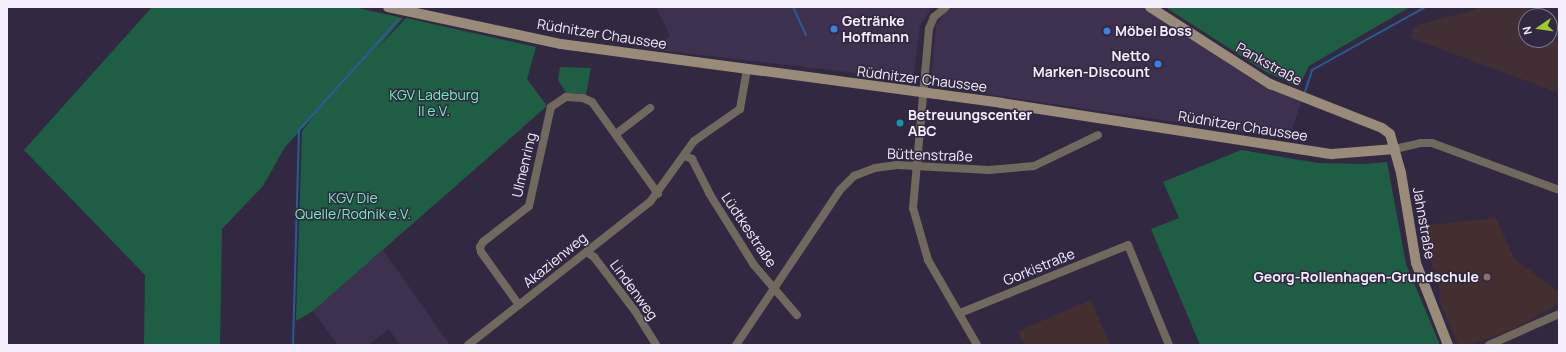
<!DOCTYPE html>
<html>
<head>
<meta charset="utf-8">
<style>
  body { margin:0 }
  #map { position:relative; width:1566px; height:352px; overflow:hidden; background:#322841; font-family:Manrope,sans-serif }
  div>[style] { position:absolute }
  .built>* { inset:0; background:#3e314f }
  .industrial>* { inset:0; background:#422f36 }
  .education>* { inset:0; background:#442f30 }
  .green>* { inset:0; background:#1e5e45 }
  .stream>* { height:2px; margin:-1px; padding:0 1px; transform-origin:1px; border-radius:1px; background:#2c5a94 }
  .street>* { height:8px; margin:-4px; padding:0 4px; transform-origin:4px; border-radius:4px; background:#72695e }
  .secondary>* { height:10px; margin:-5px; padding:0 5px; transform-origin:5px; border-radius:5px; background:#998a79 }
  .dots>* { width:11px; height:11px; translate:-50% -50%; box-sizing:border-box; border:2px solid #322841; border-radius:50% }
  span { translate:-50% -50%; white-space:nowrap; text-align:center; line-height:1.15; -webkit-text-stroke:3px #322841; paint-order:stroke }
  .poi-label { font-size:14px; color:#f4eefe; font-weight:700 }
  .left { translate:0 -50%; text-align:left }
  .right { translate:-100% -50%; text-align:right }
  .street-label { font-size:14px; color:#f4eefe }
  .park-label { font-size:14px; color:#71f1bc }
  .frame { position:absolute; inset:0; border:8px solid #f4eefe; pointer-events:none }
  .north { position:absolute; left:1518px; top:8px; width:40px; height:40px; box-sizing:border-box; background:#322841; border:1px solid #80778d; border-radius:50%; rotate:257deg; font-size:11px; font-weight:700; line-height:16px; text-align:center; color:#f4eefe }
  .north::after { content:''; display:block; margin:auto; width:14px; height:18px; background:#a0c92c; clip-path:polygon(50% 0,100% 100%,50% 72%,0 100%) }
</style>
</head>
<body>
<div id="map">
  <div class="built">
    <i style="clip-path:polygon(656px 7px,932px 7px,920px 26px,914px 74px,908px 79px,650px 49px,670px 36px)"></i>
    <i style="clip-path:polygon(955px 7px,1145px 7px,1259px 84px,1301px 102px,1289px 139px,992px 95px,939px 82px,931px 77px,936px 26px,944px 13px)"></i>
    <i style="clip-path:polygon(383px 250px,450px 345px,400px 345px,389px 329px,368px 345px,338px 345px,313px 311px)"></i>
  </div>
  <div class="industrial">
    <i style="clip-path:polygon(1484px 7px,1526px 7px,1537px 16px,1526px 16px,1526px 40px,1550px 40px,1550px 32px,1559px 45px,1559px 93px,1411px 38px,1414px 26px)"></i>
  </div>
  <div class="education">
    <i style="clip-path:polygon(1496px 218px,1515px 260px,1559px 292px,1559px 304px,1509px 331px,1469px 345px,1458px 345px,1440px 301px,1440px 290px,1420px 226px)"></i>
    <i style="clip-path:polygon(1091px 300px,1110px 345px,1024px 345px,1018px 331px)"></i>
  </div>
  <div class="green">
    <i style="clip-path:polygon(152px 7px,353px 7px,403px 18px,374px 52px,406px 18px,536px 47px,527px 79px,547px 106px,313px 311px,296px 321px,302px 131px,315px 115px,285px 147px,263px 186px,222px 229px,220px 345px,144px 345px,145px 275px,24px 150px)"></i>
    <i style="clip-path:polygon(1165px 7px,1410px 7px,1309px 66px,1299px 87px,1266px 72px)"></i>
    <i style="clip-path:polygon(560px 67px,591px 68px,586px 94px,566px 93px,558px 80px)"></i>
    <i style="clip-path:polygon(1241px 150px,1318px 163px,1364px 164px,1387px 162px,1406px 264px,1440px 345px,1200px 345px,1151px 229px,1179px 218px,1163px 182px)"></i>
  </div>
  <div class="stream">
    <i style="left:793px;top:7px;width:31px;rotate:65deg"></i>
    <i style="left:1305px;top:92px;width:23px;rotate:-72deg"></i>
    <i style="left:1312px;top:70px;width:129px;rotate:-29.1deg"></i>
    <i style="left:293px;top:345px;width:215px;rotate:-88.4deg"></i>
    <i style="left:299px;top:130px;width:148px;rotate:-48deg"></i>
  </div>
  <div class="street">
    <i style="left:946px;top:7px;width:16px;rotate:140deg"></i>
    <i style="left:934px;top:17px;width:13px;rotate:113deg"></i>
    <i style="left:929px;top:29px;width:180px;rotate:95.1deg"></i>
    <i style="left:913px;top:208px;width:54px;rotate:73.9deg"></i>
    <i style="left:928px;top:260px;width:98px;rotate:60deg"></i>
    <i style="left:616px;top:134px;width:43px;rotate:-37.4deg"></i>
    <i style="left:1395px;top:149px;width:26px;rotate:-13deg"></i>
    <i style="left:1420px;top:143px;width:12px"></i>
    <i style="left:1432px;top:143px;width:135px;rotate:20.3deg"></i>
    <i style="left:685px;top:156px;width:8px;rotate:23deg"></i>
    <i style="left:692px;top:159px;width:38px;rotate:63deg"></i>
    <i style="left:709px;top:193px;width:85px;rotate:58deg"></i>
    <i style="left:754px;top:265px;width:66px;rotate:49.3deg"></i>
    <i style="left:588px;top:253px;width:7px;rotate:34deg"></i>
    <i style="left:594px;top:257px;width:68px;rotate:52.8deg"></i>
    <i style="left:635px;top:311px;width:40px;rotate:58deg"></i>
    <i style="left:519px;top:305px;width:65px;rotate:-125.6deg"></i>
    <i style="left:481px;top:252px;width:5px;rotate:-101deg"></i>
    <i style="left:480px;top:247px;width:6px;rotate:-59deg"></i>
    <i style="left:483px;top:242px;width:58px;rotate:-38deg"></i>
    <i style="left:529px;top:206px;width:101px;rotate:-77.5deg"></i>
    <i style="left:551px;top:107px;width:18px;rotate:-34deg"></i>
    <i style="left:566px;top:97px;width:17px;rotate:3deg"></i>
    <i style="left:583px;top:98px;width:10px;rotate:24deg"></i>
    <i style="left:592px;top:102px;width:113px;rotate:54.3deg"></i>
    <i style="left:960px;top:313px;width:181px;rotate:-22deg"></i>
    <i style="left:1128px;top:245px;width:108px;rotate:67.7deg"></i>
    <i style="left:468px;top:345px;width:231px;rotate:-38.2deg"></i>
    <i style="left:650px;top:202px;width:75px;rotate:-54.2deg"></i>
    <i style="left:694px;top:141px;width:56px;rotate:-34.8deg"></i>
    <i style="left:740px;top:109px;width:40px;rotate:-80deg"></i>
    <i style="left:736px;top:345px;width:143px;rotate:-56.1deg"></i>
    <i style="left:816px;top:226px;width:43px;rotate:-56.3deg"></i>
    <i style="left:840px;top:190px;width:20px;rotate:-45deg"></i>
    <i style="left:854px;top:176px;width:22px;rotate:-21deg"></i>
    <i style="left:875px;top:168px;width:22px;rotate:-8deg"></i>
    <i style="left:897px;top:165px;width:92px;rotate:3.1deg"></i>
    <i style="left:989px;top:170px;width:45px;rotate:-5.1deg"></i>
    <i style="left:1034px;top:166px;width:71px;rotate:-25.8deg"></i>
    <i style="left:1489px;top:345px;width:77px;rotate:-23.9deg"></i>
  </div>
  <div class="secondary">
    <i style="left:388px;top:7px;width:177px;rotate:12.1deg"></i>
    <i style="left:561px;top:44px;width:444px;rotate:7.6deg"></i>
    <i style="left:1001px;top:103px;width:335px;rotate:8.8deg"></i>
    <i style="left:1332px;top:154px;width:63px;rotate:-4.5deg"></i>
    <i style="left:1150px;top:7px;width:143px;rotate:32.7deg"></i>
    <i style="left:1270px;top:84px;width:120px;rotate:21.4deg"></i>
    <i style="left:1382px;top:128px;width:10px;rotate:37deg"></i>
    <i style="left:1390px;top:134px;width:41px;rotate:74.2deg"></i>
    <i style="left:1401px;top:173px;width:91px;rotate:80.5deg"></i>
    <i style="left:1416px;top:263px;width:88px;rotate:68.7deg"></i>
  </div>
  <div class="dots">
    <i style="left:834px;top:29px;background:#3f7fe0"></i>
    <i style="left:1107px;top:31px;background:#3f7fe0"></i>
    <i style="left:1158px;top:64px;background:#3f7fe0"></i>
    <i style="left:900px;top:123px;background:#0f9aa8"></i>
    <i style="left:1487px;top:277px;background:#8d6e63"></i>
  </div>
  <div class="poi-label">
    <span class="left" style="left:842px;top:29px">Getränke<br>Hoffmann</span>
    <span class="left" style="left:1115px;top:31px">Möbel Boss</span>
    <span class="right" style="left:1150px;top:64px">Netto<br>Marken-Discount</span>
    <span class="left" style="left:908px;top:123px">Betreuungscenter<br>ABC</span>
    <span class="right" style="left:1479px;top:277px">Georg-Rollenhagen-Grundschule</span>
  </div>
  <div class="street-label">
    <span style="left:602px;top:34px;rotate:9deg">Rüdnitzer Chaussee</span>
    <span style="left:1269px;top:64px;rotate:29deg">Pankstraße</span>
    <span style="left:922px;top:79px;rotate:7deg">Rüdnitzer Chaussee</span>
    <span style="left:1243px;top:126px;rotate:9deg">Rüdnitzer Chaussee</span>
    <span style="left:930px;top:155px;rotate:2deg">Büttenstraße</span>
    <span style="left:524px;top:165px;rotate:-77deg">Ulmenring</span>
    <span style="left:1424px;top:223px;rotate:80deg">Jahnstraße</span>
    <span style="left:749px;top:230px;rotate:56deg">Lüdtkestraße</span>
    <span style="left:555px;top:260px;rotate:-39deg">Akazienweg</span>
    <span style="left:1039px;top:267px;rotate:-22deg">Gorkistraße</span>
    <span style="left:634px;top:290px;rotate:54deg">Lindenweg</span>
  </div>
  <div class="park-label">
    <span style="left:434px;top:103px">KGV Ladeburg<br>II e.V.</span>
    <span style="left:353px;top:206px">KGV Die<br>Quelle/Rodnik e.V.</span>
  </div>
  <div class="frame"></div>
  <div class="north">N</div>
</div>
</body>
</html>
